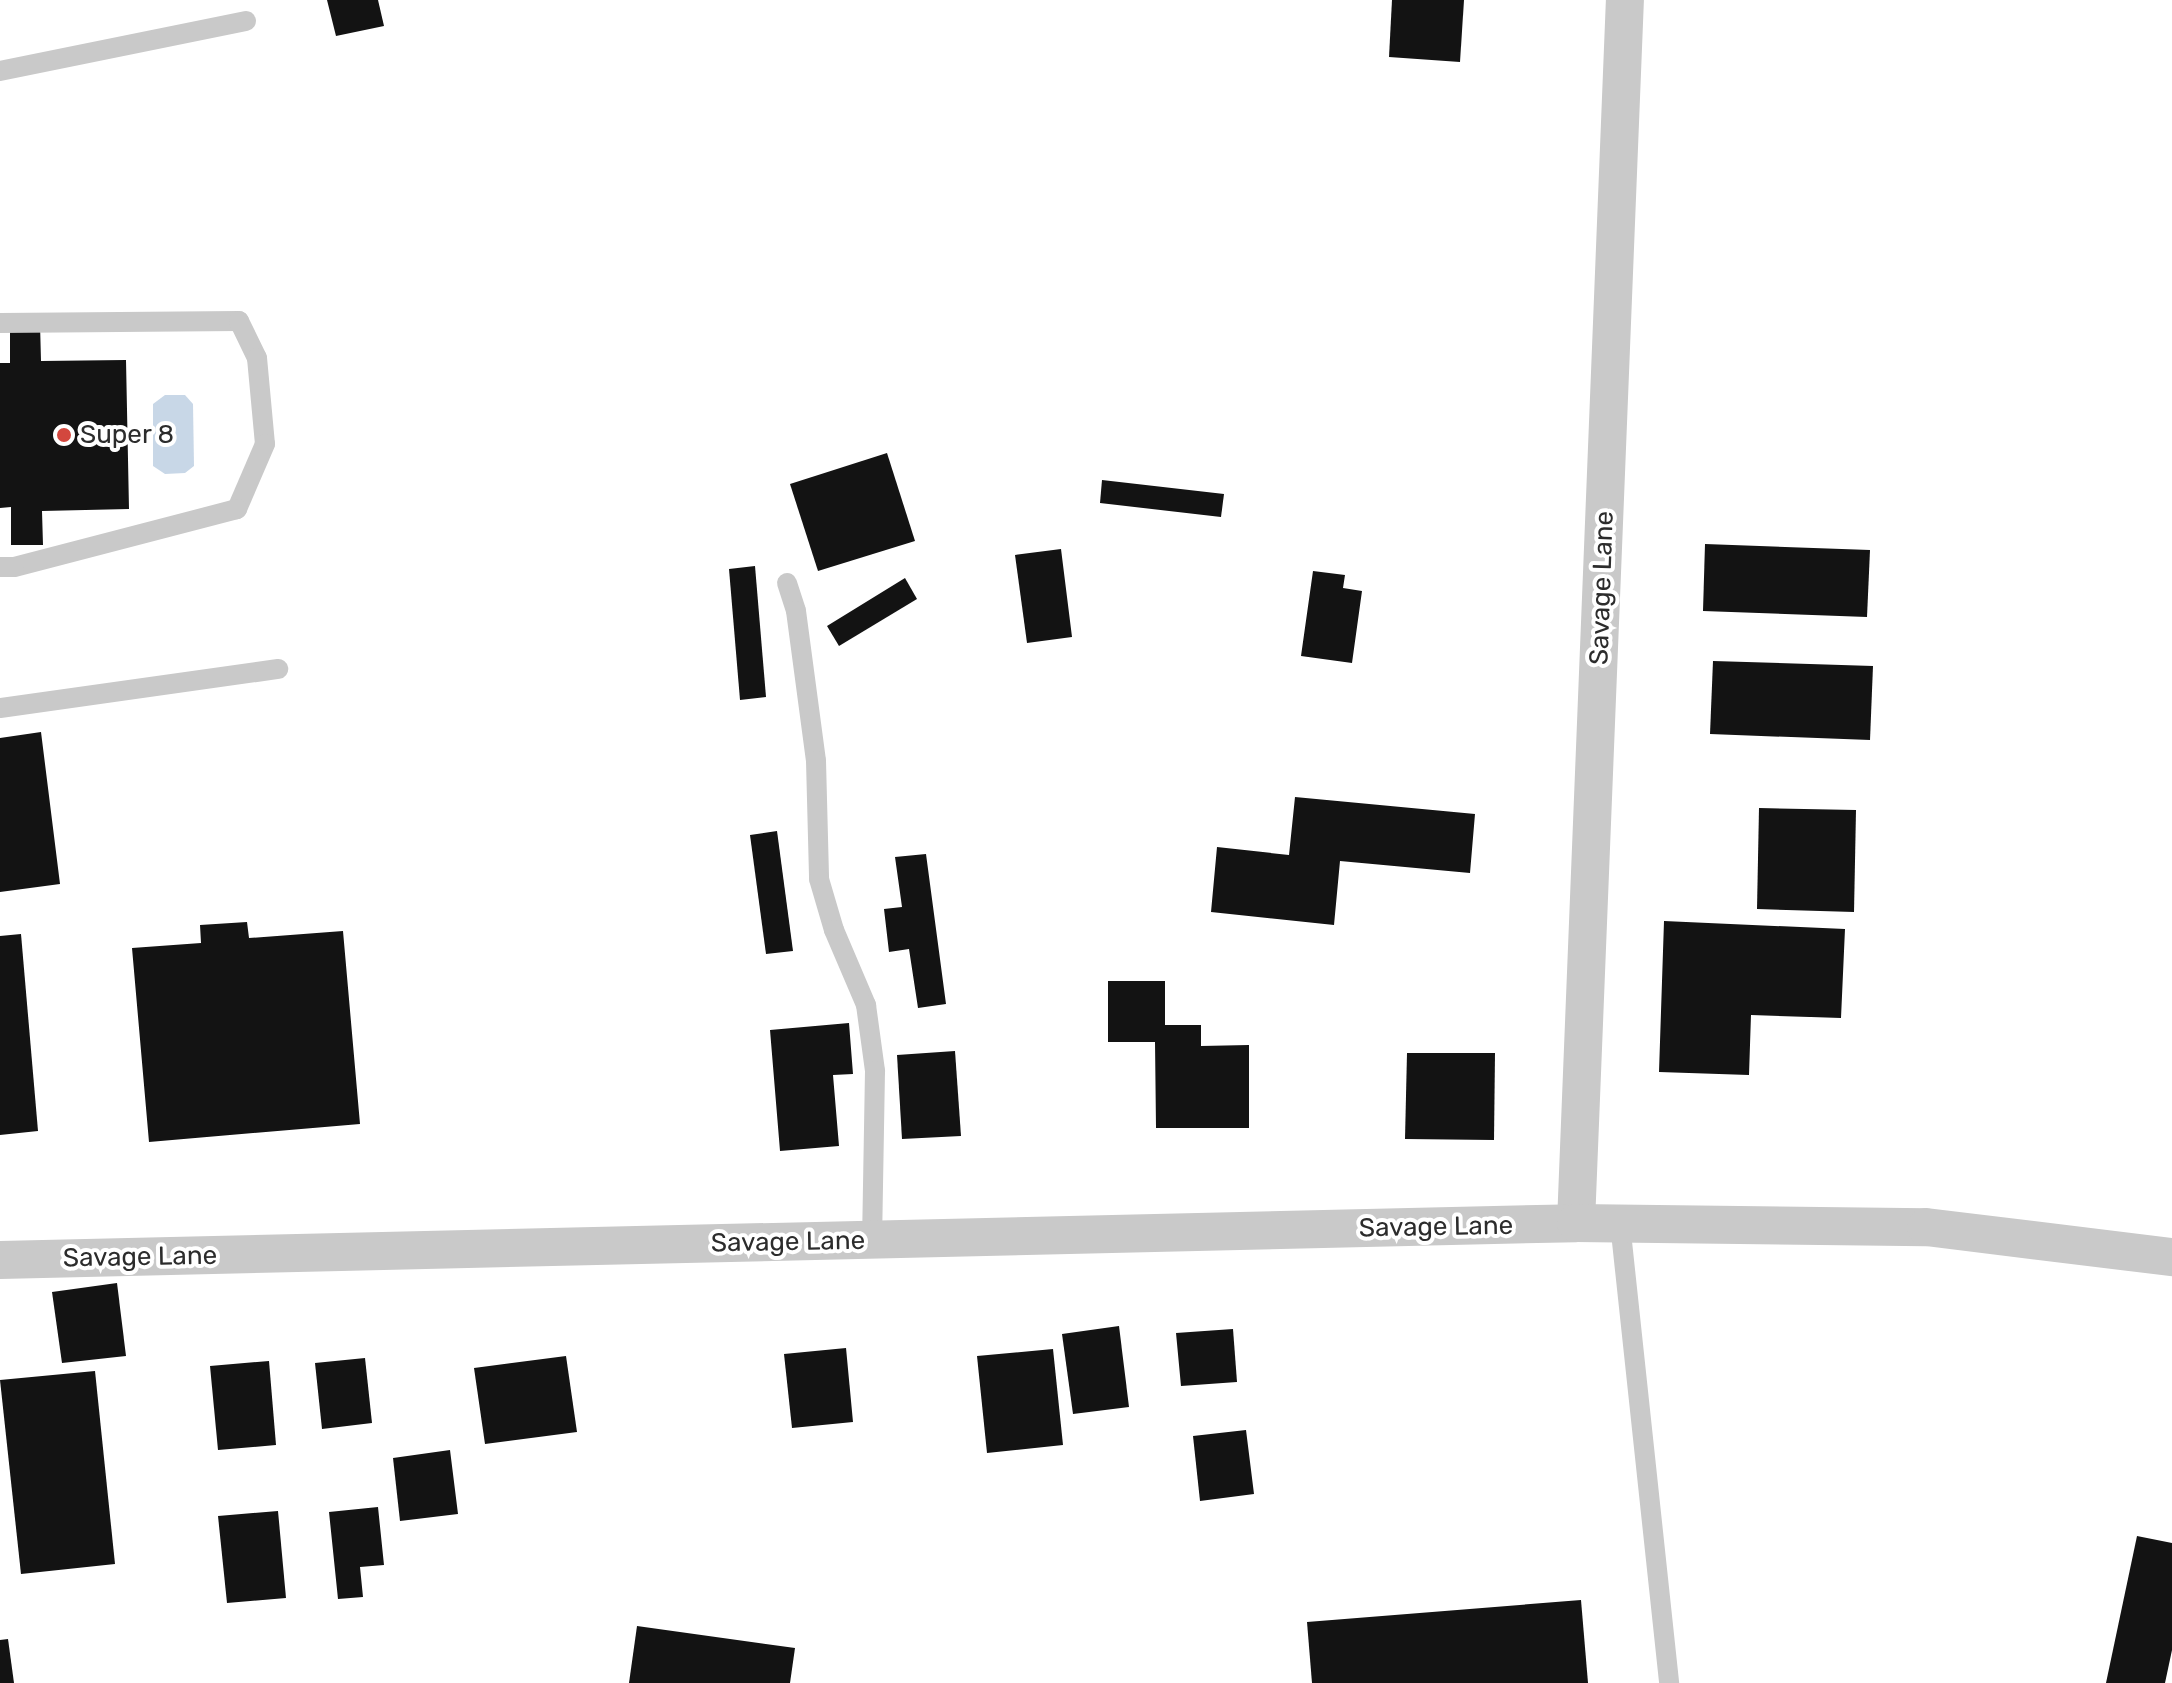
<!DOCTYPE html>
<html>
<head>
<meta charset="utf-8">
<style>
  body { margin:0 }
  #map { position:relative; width:2172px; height:1683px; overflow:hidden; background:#fff; font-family:Rubik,sans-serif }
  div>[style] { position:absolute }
  .water>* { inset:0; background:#c8d7e7 }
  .building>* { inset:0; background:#131313 }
  .service>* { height:20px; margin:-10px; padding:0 10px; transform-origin:10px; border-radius:10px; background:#c9c9c9 }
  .minor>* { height:38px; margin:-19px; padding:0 19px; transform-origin:19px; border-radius:19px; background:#c9c9c9 }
  .dots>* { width:22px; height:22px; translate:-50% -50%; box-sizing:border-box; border:4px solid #fff; border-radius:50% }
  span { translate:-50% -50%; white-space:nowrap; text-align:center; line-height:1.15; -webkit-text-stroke:8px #fff; paint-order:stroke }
  .poi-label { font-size:26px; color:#2c2c2c }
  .left { translate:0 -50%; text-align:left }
  .street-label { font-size:26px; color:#2c2c2c }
</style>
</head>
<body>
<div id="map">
  <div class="water">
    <i style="clip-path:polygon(165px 395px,185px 395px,193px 404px,194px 466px,185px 473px,165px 474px,153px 466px,153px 404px)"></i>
  </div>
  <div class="building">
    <i style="clip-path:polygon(327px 0,378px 0,384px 26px,336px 36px)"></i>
    <i style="clip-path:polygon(1392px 0,1464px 0,1460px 62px,1389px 57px)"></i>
    <i style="clip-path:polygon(40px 323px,41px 361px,126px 360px,129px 509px,42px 511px,43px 545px,11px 545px,11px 507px,0 508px,0 363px,10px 363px,10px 324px)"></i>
    <i style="clip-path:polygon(887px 453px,915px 541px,818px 571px,790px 484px)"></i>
    <i style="clip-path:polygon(1102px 480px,1224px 494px,1221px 517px,1100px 503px)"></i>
    <i style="clip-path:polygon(1705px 544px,1870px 550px,1867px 617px,1703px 611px)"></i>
    <i style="clip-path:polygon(1061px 549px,1072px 637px,1027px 643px,1015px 555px)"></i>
    <i style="clip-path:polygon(755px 566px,766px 697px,740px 700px,729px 569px)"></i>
    <i style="clip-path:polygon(1313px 571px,1345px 575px,1343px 588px,1362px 591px,1352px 663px,1301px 656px)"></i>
    <i style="clip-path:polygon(905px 578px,917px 599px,839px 646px,827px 626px)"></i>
    <i style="clip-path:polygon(1713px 661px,1873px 666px,1870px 740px,1710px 734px)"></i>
    <i style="clip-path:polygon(41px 732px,60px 884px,0 892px,0 738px)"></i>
    <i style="clip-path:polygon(1295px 797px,1475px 814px,1470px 873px,1340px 861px,1334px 925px,1211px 912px,1217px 847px,1289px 855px)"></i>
    <i style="clip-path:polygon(1759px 808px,1856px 810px,1854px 912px,1757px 909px)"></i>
    <i style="clip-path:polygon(777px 831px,793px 951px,766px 954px,750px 835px)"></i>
    <i style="clip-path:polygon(926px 854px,946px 1004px,918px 1008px,909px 949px,889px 952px,884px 909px,902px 907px,895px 857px)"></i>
    <i style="clip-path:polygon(1664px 921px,1845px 929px,1841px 1018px,1751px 1015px,1749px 1075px,1659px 1072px)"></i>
    <i style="clip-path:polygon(247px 922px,249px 938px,343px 931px,360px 1124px,149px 1142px,132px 948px,201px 943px,200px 925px)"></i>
    <i style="clip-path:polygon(21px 934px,38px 1131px,0 1135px,0 936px)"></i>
    <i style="clip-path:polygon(1108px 981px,1165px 981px,1165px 1025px,1201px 1025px,1201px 1046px,1249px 1045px,1249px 1128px,1156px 1128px,1155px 1042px,1108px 1042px)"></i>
    <i style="clip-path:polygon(849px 1023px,853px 1074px,833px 1075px,839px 1146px,780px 1151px,770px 1030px)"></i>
    <i style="clip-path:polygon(955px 1051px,961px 1136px,902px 1139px,897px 1055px)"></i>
    <i style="clip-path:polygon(1407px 1053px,1495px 1053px,1494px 1140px,1405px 1139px)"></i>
    <i style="clip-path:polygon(117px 1283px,126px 1356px,62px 1363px,52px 1292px)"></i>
    <i style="clip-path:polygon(1119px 1326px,1129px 1407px,1073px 1414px,1062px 1334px)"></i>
    <i style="clip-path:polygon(1233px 1329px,1237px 1382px,1181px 1386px,1176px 1333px)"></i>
    <i style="clip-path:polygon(846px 1348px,853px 1422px,792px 1428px,784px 1354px)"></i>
    <i style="clip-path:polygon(1053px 1349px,1063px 1445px,987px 1453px,977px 1356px)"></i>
    <i style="clip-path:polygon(566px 1356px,577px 1432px,485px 1444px,474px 1368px)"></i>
    <i style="clip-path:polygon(365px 1358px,372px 1423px,322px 1429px,315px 1363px)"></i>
    <i style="clip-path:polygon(269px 1361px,276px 1445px,218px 1450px,210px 1366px)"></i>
    <i style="clip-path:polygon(95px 1371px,115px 1564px,21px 1574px,0 1380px)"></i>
    <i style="clip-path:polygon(1246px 1430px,1254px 1494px,1200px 1501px,1193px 1436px)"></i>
    <i style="clip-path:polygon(450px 1450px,458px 1514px,400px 1521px,393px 1458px)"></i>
    <i style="clip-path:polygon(378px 1507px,384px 1565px,360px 1567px,363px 1597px,338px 1599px,329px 1512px)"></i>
    <i style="clip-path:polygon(278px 1511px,286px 1598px,227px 1603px,218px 1516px)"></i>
    <i style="clip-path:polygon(2137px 1536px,2172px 1543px,2172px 1650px,2165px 1683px,2106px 1683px)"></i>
    <i style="clip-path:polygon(1581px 1600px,1588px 1683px,1312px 1683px,1307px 1622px)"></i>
    <i style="clip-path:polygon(637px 1626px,795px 1648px,790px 1683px,629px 1683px)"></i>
    <i style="clip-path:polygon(8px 1639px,14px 1683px,0 1683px,0 1640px)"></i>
  </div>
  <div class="service">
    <i style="left:0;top:71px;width:251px;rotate:-11.5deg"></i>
    <i style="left:0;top:323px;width:239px;rotate:-0.5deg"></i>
    <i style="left:239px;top:321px;width:41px;rotate:64.1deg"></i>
    <i style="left:257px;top:358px;width:86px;rotate:84.7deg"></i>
    <i style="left:265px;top:444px;width:71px;rotate:113.3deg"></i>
    <i style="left:237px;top:509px;width:230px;rotate:165.4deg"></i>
    <i style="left:14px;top:567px;width:14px;rotate:180deg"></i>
    <i style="left:787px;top:583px;width:29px;rotate:72deg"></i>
    <i style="left:796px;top:611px;width:151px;rotate:82.4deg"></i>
    <i style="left:816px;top:761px;width:118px;rotate:88.5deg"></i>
    <i style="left:819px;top:879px;width:53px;rotate:73.6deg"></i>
    <i style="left:834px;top:930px;width:82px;rotate:66.9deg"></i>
    <i style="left:866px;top:1005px;width:67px;rotate:82.2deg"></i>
    <i style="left:875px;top:1071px;width:169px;rotate:91deg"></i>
    <i style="left:0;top:708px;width:281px;rotate:-8deg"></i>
    <i style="left:1620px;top:1223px;width:463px;rotate:83.9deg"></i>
  </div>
  <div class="minor">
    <i style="left:1576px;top:1223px;width:1224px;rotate:-87.71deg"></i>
    <i style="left:0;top:1260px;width:1576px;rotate:-1.34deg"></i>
    <i style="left:1576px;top:1223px;width:350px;rotate:0.7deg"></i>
    <i style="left:1926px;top:1227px;width:248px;rotate:7deg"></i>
  </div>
  <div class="dots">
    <i style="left:64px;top:435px;background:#d3473e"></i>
  </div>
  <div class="poi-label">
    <span class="left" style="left:80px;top:435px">Super 8</span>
  </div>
  <div class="street-label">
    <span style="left:1602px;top:588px;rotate:-88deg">Savage Lane</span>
    <span style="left:1436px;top:1227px;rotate:-1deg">Savage Lane</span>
    <span style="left:788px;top:1242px;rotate:-1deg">Savage Lane</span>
    <span style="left:140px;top:1257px;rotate:-1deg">Savage Lane</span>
  </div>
</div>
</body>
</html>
